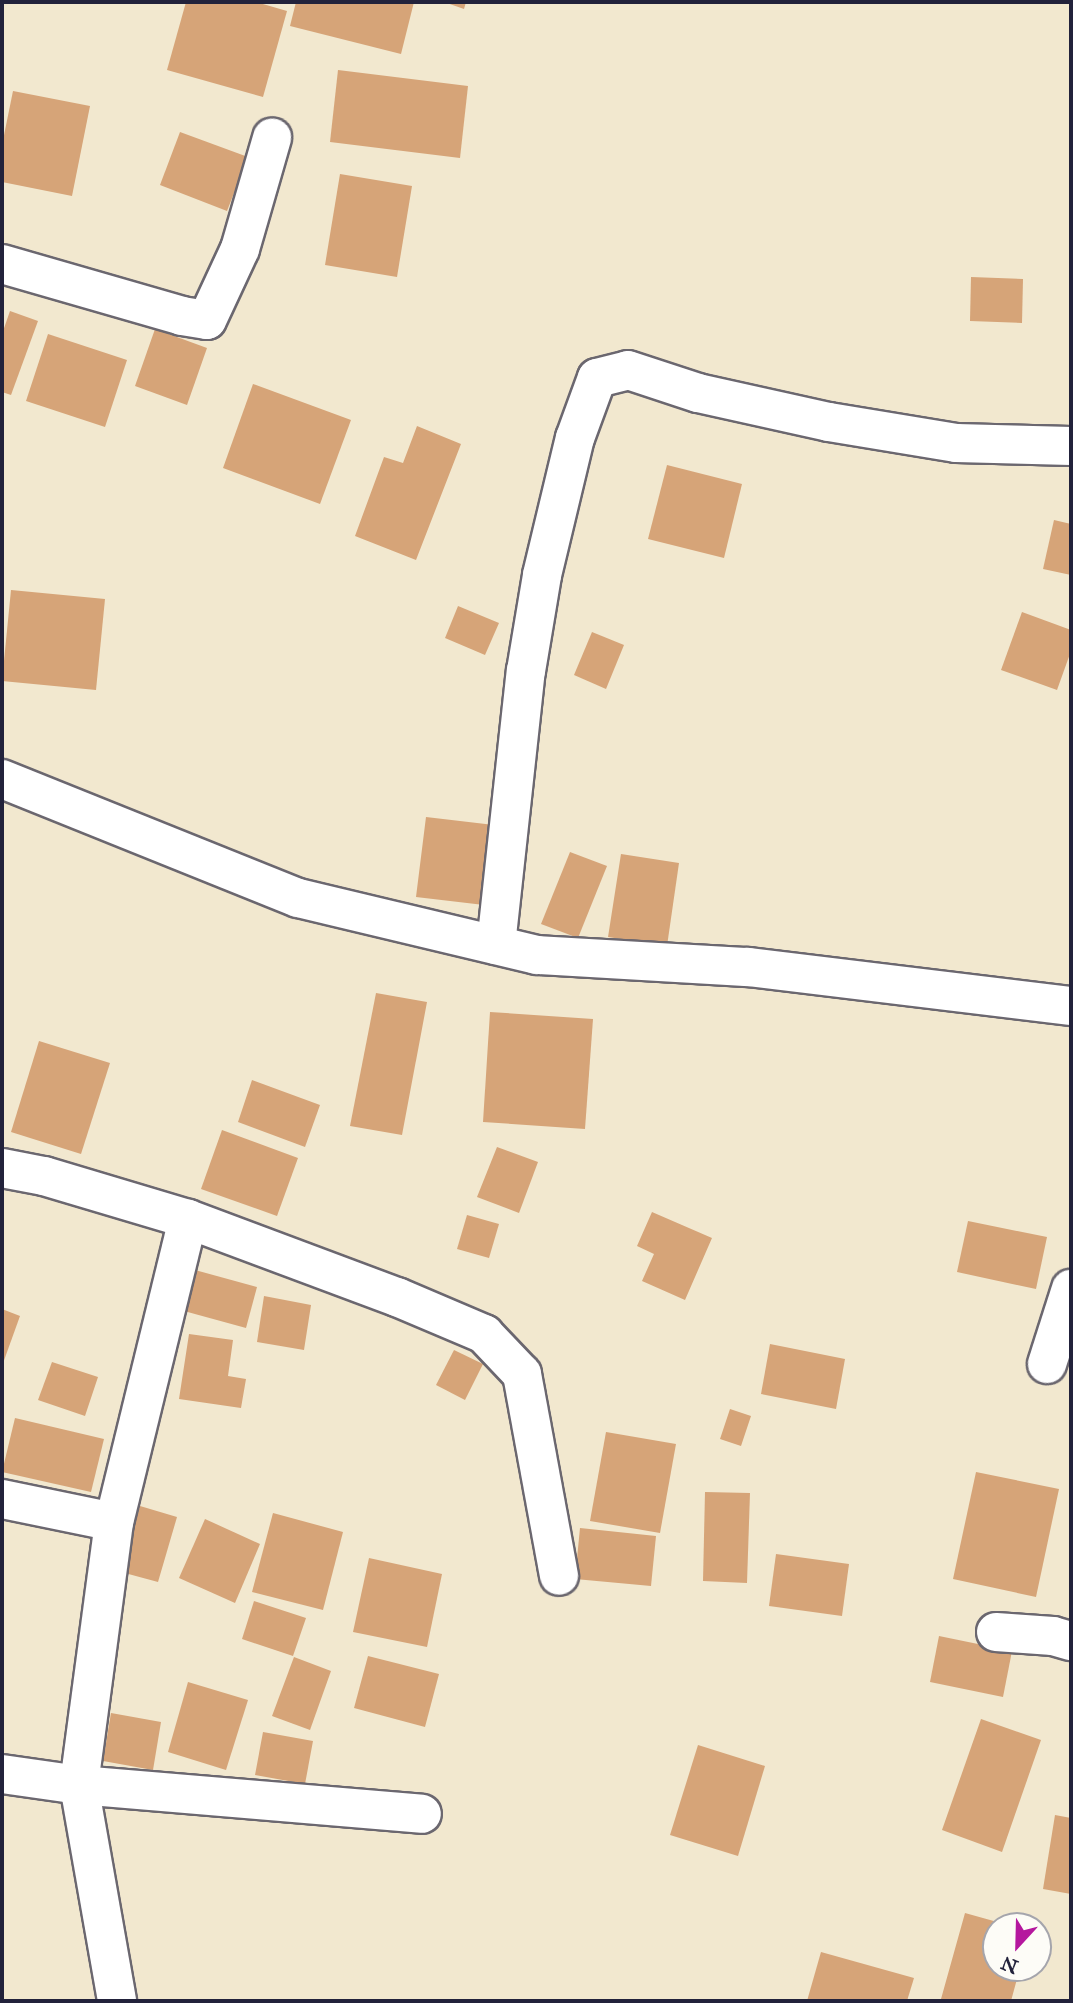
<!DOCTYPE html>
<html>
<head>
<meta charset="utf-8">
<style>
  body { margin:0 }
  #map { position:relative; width:1073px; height:2003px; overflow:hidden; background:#f2e8cf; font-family:"IM FELL Great Primer",serif }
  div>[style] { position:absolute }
  .building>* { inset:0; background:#d6a478 }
  .roads { filter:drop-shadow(2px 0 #6b676f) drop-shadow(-2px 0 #6b676f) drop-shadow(0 2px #6b676f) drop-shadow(0 -2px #6b676f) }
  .minor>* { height:38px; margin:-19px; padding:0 19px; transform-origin:19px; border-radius:19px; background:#fff }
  span { translate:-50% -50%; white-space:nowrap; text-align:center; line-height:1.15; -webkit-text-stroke:6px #fdfcf7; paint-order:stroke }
  .frame { position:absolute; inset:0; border:4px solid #22223b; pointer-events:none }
  .north { position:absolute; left:982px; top:1912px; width:70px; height:70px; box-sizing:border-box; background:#fdfcf7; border:2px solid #a5a5ac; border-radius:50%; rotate:202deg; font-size:19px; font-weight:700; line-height:28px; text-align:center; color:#22223b }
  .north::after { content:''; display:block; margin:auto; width:24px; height:32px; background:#b5179e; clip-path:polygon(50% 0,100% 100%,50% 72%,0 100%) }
</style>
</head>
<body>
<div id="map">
  <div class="building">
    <i style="clip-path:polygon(186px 2px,256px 2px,287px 11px,263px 97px,167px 70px)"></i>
    <i style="clip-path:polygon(296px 2px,414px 2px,401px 54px,290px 26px)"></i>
    <i style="clip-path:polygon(444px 2px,466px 2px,464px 9px)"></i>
    <i style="clip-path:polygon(338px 70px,468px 86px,460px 158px,330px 142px)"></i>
    <i style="clip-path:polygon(13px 91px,90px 106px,72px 196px,2px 182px,2px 145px)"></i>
    <i style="clip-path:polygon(180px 132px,248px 157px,227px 211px,160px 185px)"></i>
    <i style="clip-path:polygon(340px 174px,412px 186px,397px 277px,325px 265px)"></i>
    <i style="clip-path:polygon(971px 277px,1023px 279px,1022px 323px,970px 321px)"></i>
    <i style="clip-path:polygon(10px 311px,38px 321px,11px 395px,2px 392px,2px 334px)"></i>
    <i style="clip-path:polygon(155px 329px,207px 348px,187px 405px,135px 386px)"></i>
    <i style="clip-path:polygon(48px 334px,127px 360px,105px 427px,26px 401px)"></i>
    <i style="clip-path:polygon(253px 384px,351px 420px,320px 504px,223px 468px)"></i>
    <i style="clip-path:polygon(417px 426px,461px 444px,416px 560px,355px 536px,384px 457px,403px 463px)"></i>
    <i style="clip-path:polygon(667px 465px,742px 484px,724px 558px,648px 539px)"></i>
    <i style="clip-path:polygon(1054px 520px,1071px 524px,1071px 575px,1043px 569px)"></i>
    <i style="clip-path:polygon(11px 590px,105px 599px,96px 690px,2px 681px)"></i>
    <i style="clip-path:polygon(458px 606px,499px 623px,485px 655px,445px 638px)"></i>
    <i style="clip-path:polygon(1022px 612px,1071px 630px,1071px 651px,1057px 690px,1001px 670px)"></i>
    <i style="clip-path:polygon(592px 632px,624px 645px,606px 689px,574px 675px)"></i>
    <i style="clip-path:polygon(426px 817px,494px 825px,484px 905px,416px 897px)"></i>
    <i style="clip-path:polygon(570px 852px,607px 866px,578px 938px,541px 924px)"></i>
    <i style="clip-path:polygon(621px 854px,679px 863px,667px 946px,608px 937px)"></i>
    <i style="clip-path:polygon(376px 993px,427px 1002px,402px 1135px,350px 1126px)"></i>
    <i style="clip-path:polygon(490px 1012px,593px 1019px,585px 1129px,483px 1122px)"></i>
    <i style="clip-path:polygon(39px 1041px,110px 1063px,81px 1154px,11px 1132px)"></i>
    <i style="clip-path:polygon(252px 1080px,320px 1105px,305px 1147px,238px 1122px)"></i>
    <i style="clip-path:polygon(222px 1130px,298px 1158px,277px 1216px,201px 1189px)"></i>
    <i style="clip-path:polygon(497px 1147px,538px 1162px,519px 1213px,477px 1197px)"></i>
    <i style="clip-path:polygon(652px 1212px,712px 1238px,685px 1300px,642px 1281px,654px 1254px,637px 1246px)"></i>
    <i style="clip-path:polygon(467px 1215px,499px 1224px,489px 1258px,457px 1249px)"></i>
    <i style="clip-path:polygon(968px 1221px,1047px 1237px,1036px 1289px,957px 1272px)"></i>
    <i style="clip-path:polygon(195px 1270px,257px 1287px,246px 1328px,184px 1311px)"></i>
    <i style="clip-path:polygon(264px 1296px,311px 1305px,304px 1350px,257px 1342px)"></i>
    <i style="clip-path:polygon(2px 1309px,20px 1316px,2px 1366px)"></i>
    <i style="clip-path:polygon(189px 1334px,233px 1340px,228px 1376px,246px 1379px,241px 1408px,179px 1399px)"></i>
    <i style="clip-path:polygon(770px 1344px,845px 1359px,836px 1409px,761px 1394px)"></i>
    <i style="clip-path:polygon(454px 1350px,483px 1364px,465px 1400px,436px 1385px)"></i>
    <i style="clip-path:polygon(52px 1362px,98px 1377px,85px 1416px,38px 1400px)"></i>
    <i style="clip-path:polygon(730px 1409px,751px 1416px,741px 1446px,720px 1439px)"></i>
    <i style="clip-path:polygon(15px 1418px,104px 1439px,91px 1492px,2px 1472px)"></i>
    <i style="clip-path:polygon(606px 1432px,676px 1444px,660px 1533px,590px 1521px)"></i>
    <i style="clip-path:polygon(976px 1472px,1059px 1489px,1036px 1597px,953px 1579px)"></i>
    <i style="clip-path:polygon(705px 1492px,750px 1493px,747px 1583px,703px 1581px)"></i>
    <i style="clip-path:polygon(140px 1506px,177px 1517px,158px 1582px,121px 1572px)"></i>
    <i style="clip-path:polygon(273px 1513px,343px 1532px,323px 1610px,252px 1592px)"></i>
    <i style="clip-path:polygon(205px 1519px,260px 1544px,235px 1603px,179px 1578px)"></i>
    <i style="clip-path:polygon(580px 1528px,656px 1536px,651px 1586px,575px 1579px)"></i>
    <i style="clip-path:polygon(776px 1554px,849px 1564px,842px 1616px,769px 1606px)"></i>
    <i style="clip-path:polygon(369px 1558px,442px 1574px,427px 1647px,353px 1632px)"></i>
    <i style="clip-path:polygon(254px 1601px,306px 1618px,293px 1656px,242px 1639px)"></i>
    <i style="clip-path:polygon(939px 1636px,1012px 1651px,1003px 1697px,930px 1682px)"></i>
    <i style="clip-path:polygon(368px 1656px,439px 1674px,425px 1727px,354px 1708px)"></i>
    <i style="clip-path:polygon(294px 1657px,331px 1671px,310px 1730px,272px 1716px)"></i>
    <i style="clip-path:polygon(188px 1682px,248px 1700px,226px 1770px,168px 1752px)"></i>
    <i style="clip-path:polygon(111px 1713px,161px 1722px,153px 1770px,103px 1761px)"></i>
    <i style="clip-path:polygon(981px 1719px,1041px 1740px,1002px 1852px,942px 1830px)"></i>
    <i style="clip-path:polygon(263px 1732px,313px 1741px,305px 1784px,255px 1775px)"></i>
    <i style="clip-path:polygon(698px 1745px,765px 1766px,738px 1856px,670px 1835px)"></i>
    <i style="clip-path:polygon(1055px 1815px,1071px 1818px,1071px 1894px,1043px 1889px)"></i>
    <i style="clip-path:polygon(965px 1913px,1008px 1925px,996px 1926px,996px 1968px,1020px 1968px,1011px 2001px,941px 1999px)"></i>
    <i style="clip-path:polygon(821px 1952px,914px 1978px,907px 2001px,807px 2001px)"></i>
  </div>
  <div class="roads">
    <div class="minor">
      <i style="left:2px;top:264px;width:187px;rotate:16.1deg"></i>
      <i style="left:182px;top:316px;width:25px;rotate:9deg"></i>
      <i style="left:207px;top:320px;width:78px;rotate:-65.1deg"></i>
      <i style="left:240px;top:249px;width:116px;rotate:-73.9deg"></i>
      <i style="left:2px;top:779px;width:319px;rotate:21.9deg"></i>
      <i style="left:298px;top:898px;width:246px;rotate:13.4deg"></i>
      <i style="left:537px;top:955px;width:211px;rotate:3.3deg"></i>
      <i style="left:748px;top:967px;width:325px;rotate:6.9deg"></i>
      <i style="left:496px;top:945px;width:276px;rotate:-83.8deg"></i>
      <i style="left:526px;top:671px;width:97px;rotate:-80.5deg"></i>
      <i style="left:542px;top:575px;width:141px;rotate:-76.5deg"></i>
      <i style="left:575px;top:438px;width:64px;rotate:-69.9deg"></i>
      <i style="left:597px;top:378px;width:32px;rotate:-14deg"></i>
      <i style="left:628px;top:370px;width:74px;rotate:18.2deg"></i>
      <i style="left:698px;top:393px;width:134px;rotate:12.5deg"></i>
      <i style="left:829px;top:422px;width:129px;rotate:9.4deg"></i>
      <i style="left:956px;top:443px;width:115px;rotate:1.5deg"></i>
      <i style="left:2px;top:1168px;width:43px;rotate:10.8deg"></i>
      <i style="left:44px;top:1176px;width:150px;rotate:16.6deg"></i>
      <i style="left:188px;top:1219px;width:312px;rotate:103.7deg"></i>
      <i style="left:114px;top:1522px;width:265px;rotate:97.6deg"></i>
      <i style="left:79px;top:1785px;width:344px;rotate:4.8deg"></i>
      <i style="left:188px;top:1219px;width:223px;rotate:20.5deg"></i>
      <i style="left:397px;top:1297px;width:95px;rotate:23deg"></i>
      <i style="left:484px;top:1334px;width:55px;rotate:46.5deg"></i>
      <i style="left:522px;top:1374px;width:205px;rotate:79.6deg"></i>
      <i style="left:1047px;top:1364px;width:79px;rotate:-72.3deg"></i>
      <i style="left:2px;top:1499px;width:114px;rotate:11.6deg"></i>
      <i style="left:996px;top:1632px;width:57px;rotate:4deg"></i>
      <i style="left:1053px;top:1636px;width:19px;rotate:16deg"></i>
      <i style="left:2px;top:1774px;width:78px;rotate:8.1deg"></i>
      <i style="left:79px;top:1785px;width:219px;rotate:80deg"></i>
    </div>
  </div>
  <div class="frame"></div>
  <div class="north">N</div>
</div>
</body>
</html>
